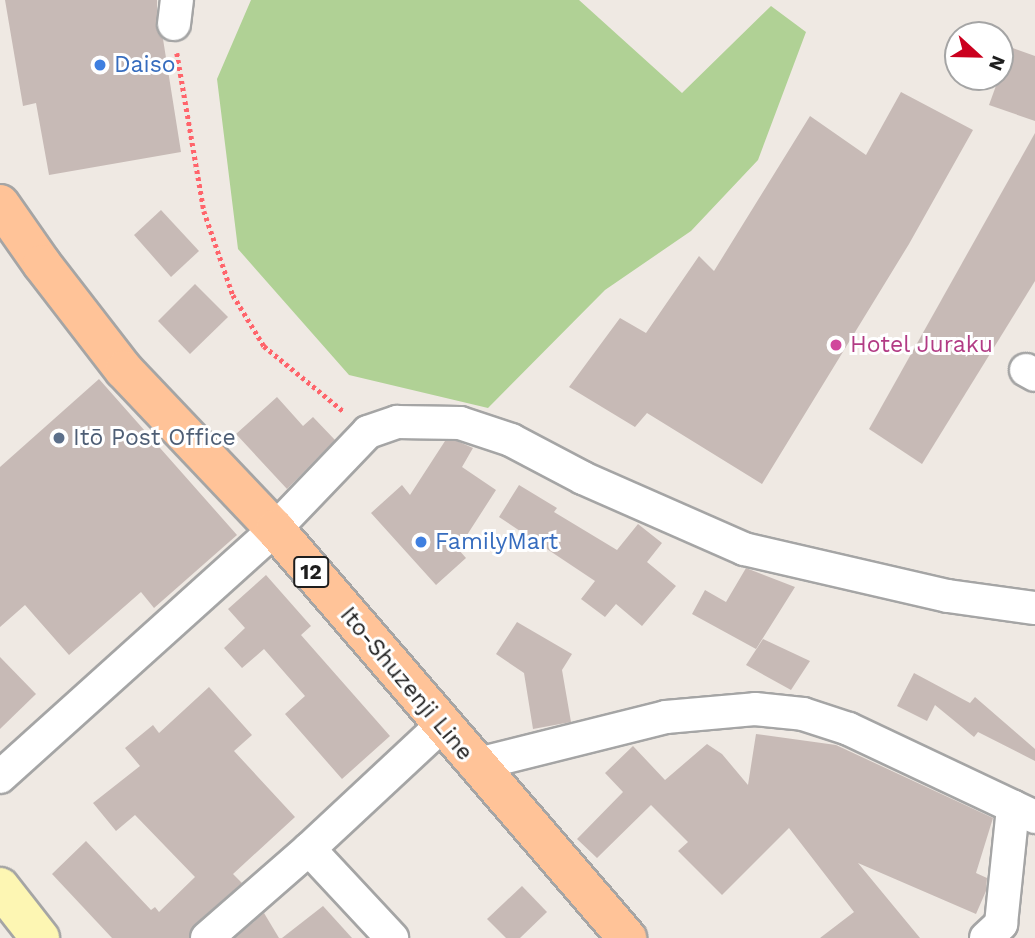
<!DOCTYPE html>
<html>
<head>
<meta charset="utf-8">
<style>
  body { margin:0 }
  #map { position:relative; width:1035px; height:938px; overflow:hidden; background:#efe9e3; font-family:"Work Sans",sans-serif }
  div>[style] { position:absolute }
  .forest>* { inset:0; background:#b0d195 }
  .building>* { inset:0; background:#c7bab6 }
  .path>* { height:4.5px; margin-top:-2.25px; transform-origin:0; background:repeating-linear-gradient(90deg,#ff646b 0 3.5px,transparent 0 7px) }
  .roads { filter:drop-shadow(2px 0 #a5a5a5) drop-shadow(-2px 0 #a5a5a5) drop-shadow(0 2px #a5a5a5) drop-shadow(0 -2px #a5a5a5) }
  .street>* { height:32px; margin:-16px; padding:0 16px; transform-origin:16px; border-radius:16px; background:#fff }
  .secondary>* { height:38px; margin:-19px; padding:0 19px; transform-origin:19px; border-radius:19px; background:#fdf6b3 }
  .primary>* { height:38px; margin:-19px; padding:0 19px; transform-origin:19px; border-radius:19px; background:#ffc398 }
  .dots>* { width:19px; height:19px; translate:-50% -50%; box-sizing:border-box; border:4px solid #fff; border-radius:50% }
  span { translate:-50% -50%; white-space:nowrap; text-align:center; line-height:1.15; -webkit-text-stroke:6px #fff; paint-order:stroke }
  .shield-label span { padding:2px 5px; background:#fff; border:2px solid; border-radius:5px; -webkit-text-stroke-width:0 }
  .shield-label { font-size:21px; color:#1e1e1e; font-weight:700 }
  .shop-label { font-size:23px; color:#366cbe }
  .left { translate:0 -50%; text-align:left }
  .hotel-label { font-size:23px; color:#b23c85 }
  .service-label { font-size:23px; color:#4e5e75 }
  .street-label { font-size:23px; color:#1e1e1e }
  .north { position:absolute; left:944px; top:21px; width:70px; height:70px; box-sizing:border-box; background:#fff; border:2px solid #a5a5a5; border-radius:50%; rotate:112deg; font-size:19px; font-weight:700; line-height:28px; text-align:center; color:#1e1e1e }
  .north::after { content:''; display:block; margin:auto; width:24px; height:32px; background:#cb001e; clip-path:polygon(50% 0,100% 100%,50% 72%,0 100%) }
</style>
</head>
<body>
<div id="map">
  <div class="forest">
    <i style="clip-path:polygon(251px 0,579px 0,682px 93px,771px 6px,806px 32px,758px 160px,691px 231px,605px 290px,488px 408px,349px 375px,238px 249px,217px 79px)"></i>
  </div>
  <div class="building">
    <i style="clip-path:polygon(5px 0,157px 0,157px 30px,163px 39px,181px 152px,49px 175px,36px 103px,23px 106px)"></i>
    <i style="clip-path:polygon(1010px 47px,1035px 56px,1035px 121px,989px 105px)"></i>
    <i style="clip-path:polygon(901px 92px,973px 130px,909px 244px,762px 484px,647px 413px,635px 427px,569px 387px,620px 318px,646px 333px,699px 256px,714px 271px,810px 116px,866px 155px)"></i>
    <i style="clip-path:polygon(1035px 133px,1035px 281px,922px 464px,869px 429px)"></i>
    <i style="clip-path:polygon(161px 210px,199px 251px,171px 277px,134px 235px)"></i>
    <i style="clip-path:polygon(195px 284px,228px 317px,190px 354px,158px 321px)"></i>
    <i style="clip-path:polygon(99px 379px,237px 535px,154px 608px,141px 592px,69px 655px,25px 605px,0 627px,0 467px)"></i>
    <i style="clip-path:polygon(277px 397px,303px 426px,313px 417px,335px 440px,287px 489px,236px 434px)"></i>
    <i style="clip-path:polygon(445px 441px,457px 441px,473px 448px,462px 467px,496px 490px,458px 549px,466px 558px,436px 585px,371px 513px,402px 485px,410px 495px)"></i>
    <i style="clip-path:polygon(519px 485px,557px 508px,554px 512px,617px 550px,638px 524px,662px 543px,647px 562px,676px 586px,642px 626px,616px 604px,605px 617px,581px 599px,595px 581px,499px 517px)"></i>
    <i style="clip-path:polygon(746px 568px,795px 587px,756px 649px,692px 614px,705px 590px,726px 602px)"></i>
    <i style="clip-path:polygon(266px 575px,311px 626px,301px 635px,390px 736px,342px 779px,285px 714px,305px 696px,264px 649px,242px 668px,224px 648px,245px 628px,228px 609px)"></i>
    <i style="clip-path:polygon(517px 622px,572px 654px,562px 670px,571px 722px,533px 729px,524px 673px,496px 654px)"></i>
    <i style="clip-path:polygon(763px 639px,810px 661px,791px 690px,746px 665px)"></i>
    <i style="clip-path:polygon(0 657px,36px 694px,0 729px)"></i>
    <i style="clip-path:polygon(914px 673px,970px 703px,975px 697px,1035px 749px,1035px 761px,978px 732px,974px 737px,935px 705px,927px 721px,897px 706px)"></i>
    <i style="clip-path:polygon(209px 687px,252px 735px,234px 751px,295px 817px,233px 874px,242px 883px,195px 924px,189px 938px,112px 938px,52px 874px,86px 841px,151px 910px,155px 907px,159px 912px,195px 877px,135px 815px,116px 831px,93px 803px,140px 766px,125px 748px,153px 725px,159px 733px)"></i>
    <i style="clip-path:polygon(756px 734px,836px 745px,993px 818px,976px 873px,987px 878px,986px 891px,976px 914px,858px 863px,920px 938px,820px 938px,854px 912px,789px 828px,722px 895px,678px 851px,688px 842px,651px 805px,597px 858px,577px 839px,623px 792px,605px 773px,633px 746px,665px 780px,707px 744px,722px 754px,748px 785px)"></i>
    <i style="clip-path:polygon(522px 886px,547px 912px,520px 938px,506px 938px,487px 919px)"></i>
    <i style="clip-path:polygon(323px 906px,352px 938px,282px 938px)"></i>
    <i style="clip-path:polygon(264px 913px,279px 938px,235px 938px)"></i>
  </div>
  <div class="path">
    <i style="left:177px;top:53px;width:160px;rotate:80.3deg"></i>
    <i style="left:204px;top:211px;width:89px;rotate:71deg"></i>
    <i style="left:233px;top:295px;width:60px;rotate:58.7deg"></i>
    <i style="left:264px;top:346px;width:102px;rotate:39.4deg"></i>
  </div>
  <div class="roads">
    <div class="street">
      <i style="left:174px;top:24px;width:24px;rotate:-83deg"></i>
      <i style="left:1026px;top:370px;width:10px;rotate:29deg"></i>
      <i style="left:474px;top:765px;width:198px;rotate:-14deg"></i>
      <i style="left:666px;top:717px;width:89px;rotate:-5.1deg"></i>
      <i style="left:755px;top:709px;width:48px;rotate:5.9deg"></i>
      <i style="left:803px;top:714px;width:48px;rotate:18.1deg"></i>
      <i style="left:849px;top:729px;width:206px;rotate:25.3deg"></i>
      <i style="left:0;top:777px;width:370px;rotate:-42deg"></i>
      <i style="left:275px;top:529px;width:134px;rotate:-46.2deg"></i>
      <i style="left:368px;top:432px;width:31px;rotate:-19deg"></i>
      <i style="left:397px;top:422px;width:63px;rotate:0.9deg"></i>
      <i style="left:460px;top:423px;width:54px;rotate:18.4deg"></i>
      <i style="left:511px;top:440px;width:81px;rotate:27.8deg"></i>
      <i style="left:583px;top:478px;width:176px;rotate:23.8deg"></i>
      <i style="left:744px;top:549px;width:209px;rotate:13deg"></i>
      <i style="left:948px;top:596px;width:88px;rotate:7.9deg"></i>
      <i style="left:309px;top:849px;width:122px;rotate:47deg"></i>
      <i style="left:207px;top:938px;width:135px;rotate:-41.1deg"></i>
      <i style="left:309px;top:849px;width:182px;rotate:-43deg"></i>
      <i style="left:986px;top:938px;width:21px;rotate:-43deg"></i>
      <i style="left:1001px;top:924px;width:118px;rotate:-84.1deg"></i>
    </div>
    <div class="secondary">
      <i style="left:0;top:887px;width:65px;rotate:51.9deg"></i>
    </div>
    <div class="primary">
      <i style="left:0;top:204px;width:73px;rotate:55deg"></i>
      <i style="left:42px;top:264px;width:134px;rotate:52.3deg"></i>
      <i style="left:124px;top:370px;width:219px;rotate:46.5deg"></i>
      <i style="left:275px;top:529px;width:540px;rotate:49.28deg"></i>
    </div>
  </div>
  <div class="dots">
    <i style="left:100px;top:65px;background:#3f7fe0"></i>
    <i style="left:836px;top:345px;background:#d1479c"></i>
    <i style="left:59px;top:438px;background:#5c6f8a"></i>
    <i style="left:421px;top:542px;background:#3f7fe0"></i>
  </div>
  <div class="shield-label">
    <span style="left:311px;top:572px">12</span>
  </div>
  <div class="shop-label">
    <span class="left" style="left:114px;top:65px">Daiso</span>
    <span class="left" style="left:435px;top:542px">FamilyMart</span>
  </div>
  <div class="hotel-label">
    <span class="left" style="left:850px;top:345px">Hotel Juraku</span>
  </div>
  <div class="service-label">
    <span class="left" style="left:73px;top:438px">Itō Post Office</span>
  </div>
  <div class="street-label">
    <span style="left:406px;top:684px;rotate:50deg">Ito-Shuzenji Line</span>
  </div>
  <div class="north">N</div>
</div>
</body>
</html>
